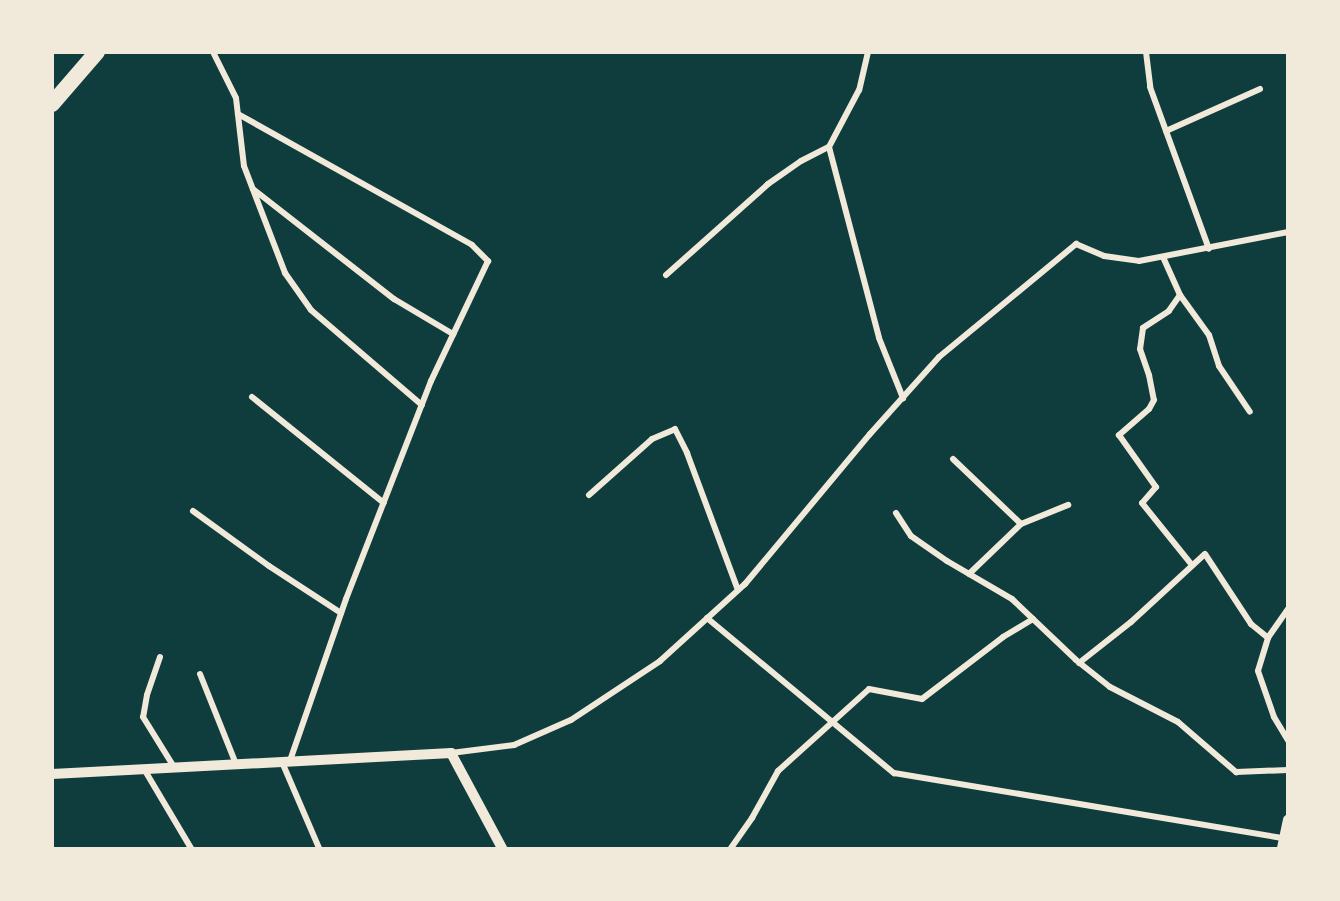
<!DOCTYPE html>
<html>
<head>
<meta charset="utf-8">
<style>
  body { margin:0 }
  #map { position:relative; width:1340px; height:901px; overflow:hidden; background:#0f3d3e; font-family:"Archivo Narrow",sans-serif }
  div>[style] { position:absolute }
  .minor>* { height:6px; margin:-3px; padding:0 3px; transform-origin:3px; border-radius:3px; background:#f1e9da }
  .tertiary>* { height:10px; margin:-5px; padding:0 5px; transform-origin:5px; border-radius:5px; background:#f1e9da }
  .trunk>* { height:16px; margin:-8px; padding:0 8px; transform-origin:8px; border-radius:8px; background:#f1e9da }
  span { translate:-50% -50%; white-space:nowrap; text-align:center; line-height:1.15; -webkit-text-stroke:5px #f1e9da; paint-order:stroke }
  .frame { position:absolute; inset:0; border:54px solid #f1e9da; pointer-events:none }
</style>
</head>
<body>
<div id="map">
  <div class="minor">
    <i style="left:213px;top:52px;width:51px;rotate:63.4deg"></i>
    <i style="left:236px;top:98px;width:68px;rotate:83.3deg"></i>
    <i style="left:244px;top:166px;width:115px;rotate:69deg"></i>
    <i style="left:285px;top:273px;width:45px;rotate:54.9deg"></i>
    <i style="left:311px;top:310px;width:146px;rotate:40.6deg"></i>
    <i style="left:868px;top:52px;width:39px;rotate:103deg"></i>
    <i style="left:859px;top:90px;width:64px;rotate:117.8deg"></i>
    <i style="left:829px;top:147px;width:197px;rotate:75.3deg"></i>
    <i style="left:879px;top:338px;width:65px;rotate:68.2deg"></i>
    <i style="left:1146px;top:52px;width:35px;rotate:83deg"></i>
    <i style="left:1150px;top:87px;width:172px;rotate:70deg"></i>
    <i style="left:238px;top:114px;width:268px;rotate:29.2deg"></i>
    <i style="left:472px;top:245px;width:23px;rotate:45deg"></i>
    <i style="left:488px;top:261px;width:133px;rotate:115.4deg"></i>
    <i style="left:431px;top:381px;width:234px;rotate:111.3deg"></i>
    <i style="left:346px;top:599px;width:171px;rotate:109.1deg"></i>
    <i style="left:1166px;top:131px;width:103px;rotate:-24.1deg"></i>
    <i style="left:253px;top:189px;width:179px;rotate:38deg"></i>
    <i style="left:394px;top:299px;width:69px;rotate:30.7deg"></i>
    <i style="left:1163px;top:257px;width:42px;rotate:65.9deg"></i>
    <i style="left:1180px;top:295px;width:19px;rotate:125deg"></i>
    <i style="left:1169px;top:311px;width:31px;rotate:147deg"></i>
    <i style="left:1143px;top:328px;width:21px;rotate:98deg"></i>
    <i style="left:1140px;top:349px;width:28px;rotate:71deg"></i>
    <i style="left:1149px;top:375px;width:25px;rotate:79deg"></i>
    <i style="left:1154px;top:400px;width:10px;rotate:119deg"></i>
    <i style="left:1149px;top:409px;width:40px;rotate:139deg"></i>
    <i style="left:1119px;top:435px;width:64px;rotate:54.6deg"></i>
    <i style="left:1156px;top:487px;width:21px;rotate:131deg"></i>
    <i style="left:1142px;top:503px;width:80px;rotate:51.1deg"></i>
    <i style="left:666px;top:275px;width:137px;rotate:-41.7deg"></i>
    <i style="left:768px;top:184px;width:40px;rotate:-34.9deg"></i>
    <i style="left:801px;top:161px;width:31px;rotate:-27deg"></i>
    <i style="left:1180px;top:295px;width:49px;rotate:54.1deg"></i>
    <i style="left:1209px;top:335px;width:33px;rotate:72deg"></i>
    <i style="left:1219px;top:366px;width:55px;rotate:56deg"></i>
    <i style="left:252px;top:397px;width:169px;rotate:38.8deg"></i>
    <i style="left:953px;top:459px;width:94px;rotate:43.7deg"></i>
    <i style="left:589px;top:495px;width:84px;rotate:-41.6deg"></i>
    <i style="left:652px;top:439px;width:25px;rotate:-23deg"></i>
    <i style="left:675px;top:429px;width:27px;rotate:63deg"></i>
    <i style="left:687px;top:453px;width:146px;rotate:69.6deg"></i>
    <i style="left:193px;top:511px;width:94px;rotate:35.9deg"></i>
    <i style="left:269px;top:566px;width:86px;rotate:33.1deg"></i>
    <i style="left:896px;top:513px;width:27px;rotate:57deg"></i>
    <i style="left:911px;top:536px;width:44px;rotate:34.8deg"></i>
    <i style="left:947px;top:561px;width:75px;rotate:30.3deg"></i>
    <i style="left:1012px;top:599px;width:88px;rotate:43.6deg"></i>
    <i style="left:1076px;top:660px;width:43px;rotate:38.5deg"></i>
    <i style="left:1110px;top:687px;width:76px;rotate:27.2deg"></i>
    <i style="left:1178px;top:722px;width:77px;rotate:40.8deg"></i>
    <i style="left:1236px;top:772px;width:52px;rotate:-2.2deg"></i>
    <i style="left:969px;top:574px;width:72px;rotate:-43.9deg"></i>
    <i style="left:1021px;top:524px;width:51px;rotate:-22deg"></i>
    <i style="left:1288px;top:609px;width:35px;rotate:125deg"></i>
    <i style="left:1268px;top:638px;width:34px;rotate:107deg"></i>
    <i style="left:1258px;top:671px;width:49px;rotate:70.8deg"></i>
    <i style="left:1274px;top:717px;width:27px;rotate:59deg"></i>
    <i style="left:707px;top:618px;width:243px;rotate:39.7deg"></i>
    <i style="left:894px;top:773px;width:395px;rotate:9.5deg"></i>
    <i style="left:160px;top:657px;width:40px;rotate:108.9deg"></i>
    <i style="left:147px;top:695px;width:22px;rotate:100deg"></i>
    <i style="left:143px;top:717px;width:59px;rotate:58.2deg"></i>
    <i style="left:1079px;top:663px;width:66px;rotate:-38.3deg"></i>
    <i style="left:1131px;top:622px;width:100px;rotate:-42.6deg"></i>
    <i style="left:1205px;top:554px;width:84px;rotate:56.7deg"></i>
    <i style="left:1251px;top:624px;width:22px;rotate:39deg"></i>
    <i style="left:200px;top:674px;width:97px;rotate:68.2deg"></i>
    <i style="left:451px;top:753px;width:64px;rotate:-7.2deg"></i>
    <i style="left:514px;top:745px;width:62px;rotate:-23.7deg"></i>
    <i style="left:571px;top:720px;width:107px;rotate:-33.5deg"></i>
    <i style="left:660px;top:661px;width:115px;rotate:-42.2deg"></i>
    <i style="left:745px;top:584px;width:195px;rotate:-50.2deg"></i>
    <i style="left:870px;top:434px;width:103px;rotate:-48.1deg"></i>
    <i style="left:939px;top:357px;width:178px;rotate:-39.5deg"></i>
    <i style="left:1076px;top:244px;width:30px;rotate:23deg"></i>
    <i style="left:1104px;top:256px;width:35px;rotate:8deg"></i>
    <i style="left:1139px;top:261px;width:152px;rotate:-11deg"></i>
    <i style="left:282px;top:762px;width:94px;rotate:66.7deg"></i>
    <i style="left:144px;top:769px;width:92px;rotate:59.3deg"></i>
    <i style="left:731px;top:848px;width:37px;rotate:-55deg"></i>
    <i style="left:752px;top:818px;width:54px;rotate:-61deg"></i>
    <i style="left:778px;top:771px;width:122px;rotate:-42deg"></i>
    <i style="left:869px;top:689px;width:54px;rotate:10.7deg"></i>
    <i style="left:922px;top:699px;width:102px;rotate:-37.4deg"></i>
    <i style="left:1003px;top:637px;width:35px;rotate:-31deg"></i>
  </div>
  <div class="tertiary">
    <i style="left:52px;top:774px;width:400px;rotate:-3deg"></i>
    <i style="left:451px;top:753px;width:108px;rotate:61.8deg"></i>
    <i style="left:1282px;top:848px;width:29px;rotate:-78deg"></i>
  </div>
  <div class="trunk">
    <i style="left:52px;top:104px;width:69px;rotate:-49.1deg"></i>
  </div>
  <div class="frame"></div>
</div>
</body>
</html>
